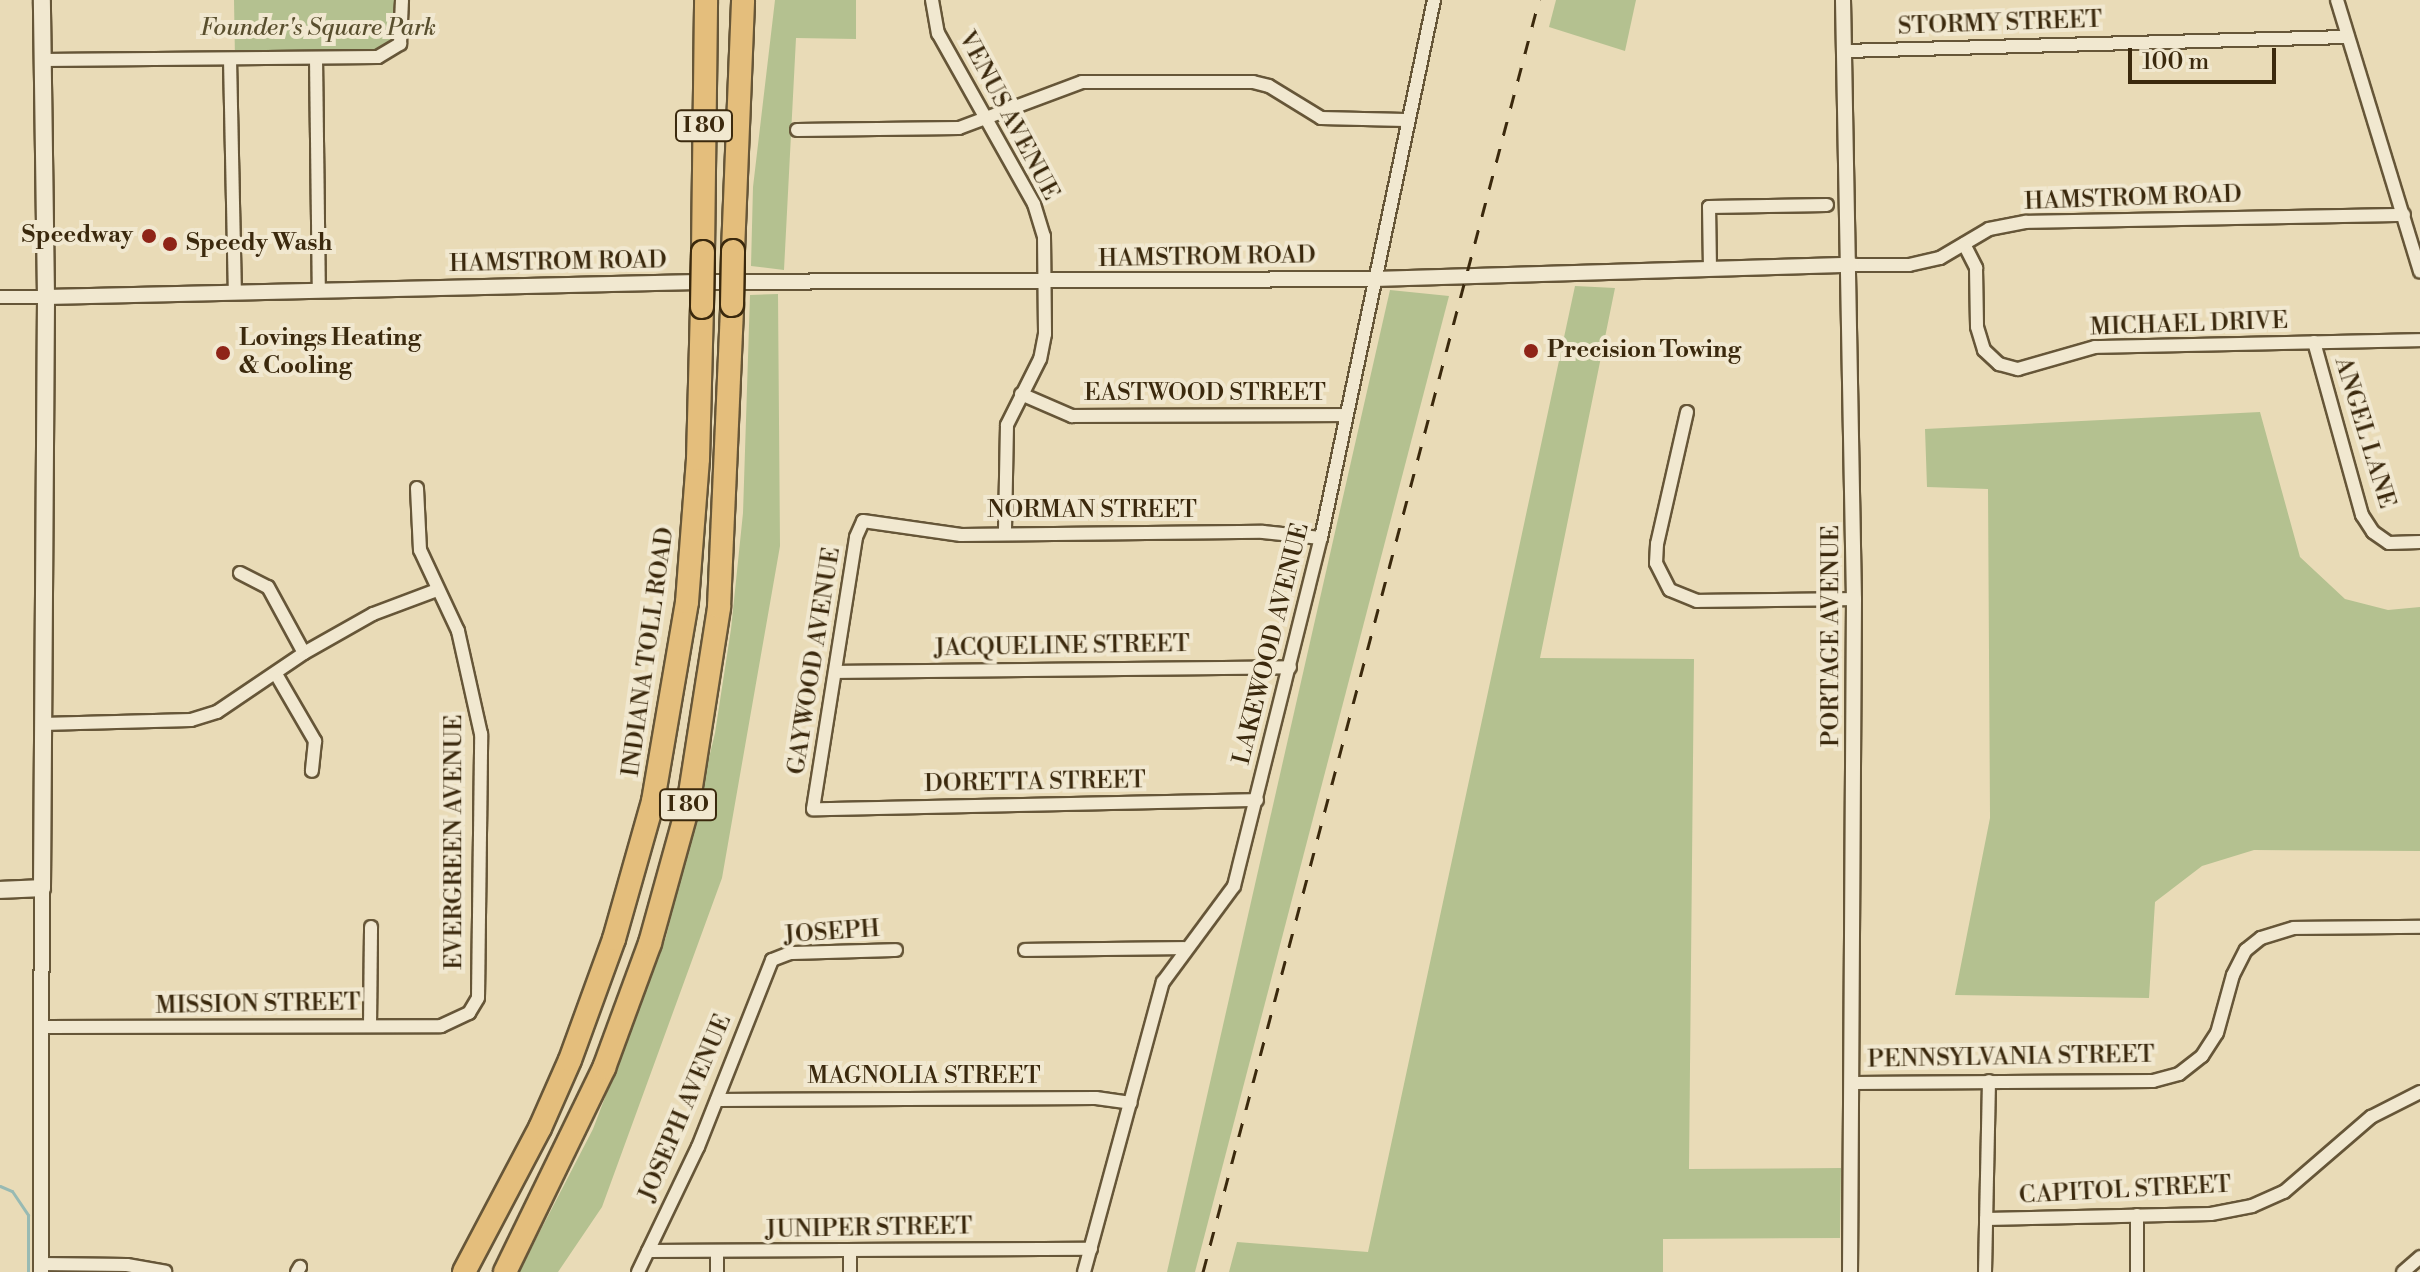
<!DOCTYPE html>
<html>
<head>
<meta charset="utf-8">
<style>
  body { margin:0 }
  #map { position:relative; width:2420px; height:1272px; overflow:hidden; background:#e9dbb7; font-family:"Libre Bodoni",serif }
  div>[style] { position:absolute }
  .green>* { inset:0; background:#b4c190 }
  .stream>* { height:3px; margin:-1.5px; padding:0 1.5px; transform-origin:1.5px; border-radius:1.5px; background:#98bab3 }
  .roads { filter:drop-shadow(2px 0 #665638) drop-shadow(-2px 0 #665638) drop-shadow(0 2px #665638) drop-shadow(0 -2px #665638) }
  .minor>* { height:12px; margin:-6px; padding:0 6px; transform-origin:6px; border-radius:6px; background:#f1e8d0 }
  .tertiary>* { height:14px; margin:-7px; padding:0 7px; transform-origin:7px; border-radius:7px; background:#f1e8d0 }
  .secondary>* { height:16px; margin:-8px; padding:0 8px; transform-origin:8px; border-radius:8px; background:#f1e8d0 }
  .motorway>* { height:22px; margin:-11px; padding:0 11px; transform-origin:11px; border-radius:11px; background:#e4be7c }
  .rail>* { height:3px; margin-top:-1.5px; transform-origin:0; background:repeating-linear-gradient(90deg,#3b290d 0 14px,transparent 0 28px) }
  .bridges { filter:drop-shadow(2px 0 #3b290d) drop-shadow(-2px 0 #3b290d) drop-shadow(0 2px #3b290d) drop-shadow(0 -2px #3b290d) }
  .motorway-bridge>* { height:22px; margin:-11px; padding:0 11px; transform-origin:11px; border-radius:11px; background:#e4be7c }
  .dots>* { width:22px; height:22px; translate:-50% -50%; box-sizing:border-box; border:4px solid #f1e8d0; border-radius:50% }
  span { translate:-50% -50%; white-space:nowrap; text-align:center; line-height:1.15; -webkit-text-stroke:8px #f1e8d0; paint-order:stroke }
  .shield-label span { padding:2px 6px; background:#f1e8d0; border:2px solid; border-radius:6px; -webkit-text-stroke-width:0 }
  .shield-label { font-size:22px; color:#3b290d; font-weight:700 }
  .street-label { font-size:24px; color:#3b290d }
  .park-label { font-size:24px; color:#594f2e; font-style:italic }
  .poi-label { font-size:24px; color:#3b290d; font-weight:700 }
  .right { translate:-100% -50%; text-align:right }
  .left { translate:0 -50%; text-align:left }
  .scale { position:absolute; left:2128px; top:48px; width:148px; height:36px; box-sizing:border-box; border:4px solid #3b290d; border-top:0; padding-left:10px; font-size:24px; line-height:28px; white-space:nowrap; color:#3b290d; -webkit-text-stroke:6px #f1e8d0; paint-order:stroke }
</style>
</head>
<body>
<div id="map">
  <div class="green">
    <i style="clip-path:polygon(234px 0,402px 0,402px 36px,391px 53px,235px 59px)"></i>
    <i style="clip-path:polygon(775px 0,856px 0,856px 39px,796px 38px,784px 270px,751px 266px,753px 187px)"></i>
    <i style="clip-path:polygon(1556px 0,1636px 0,1625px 51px,1549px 27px)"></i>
    <i style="clip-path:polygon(1575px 286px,1615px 288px,1540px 658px,1694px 659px,1689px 1169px,1841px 1168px,1840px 1238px,1663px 1239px,1663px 1272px,1229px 1272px,1237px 1242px,1368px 1252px)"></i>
    <i style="clip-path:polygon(1390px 290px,1449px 296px,1195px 1272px,1167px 1272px)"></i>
    <i style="clip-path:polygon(778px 294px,780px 546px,722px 878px,602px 1207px,558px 1272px,519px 1272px,593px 1129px,666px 937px,715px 733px,731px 629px,743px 513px,750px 295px)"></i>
    <i style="clip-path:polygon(2260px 412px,2300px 557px,2345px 599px,2388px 610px,2420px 607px,2420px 851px,2254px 850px,2202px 866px,2155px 902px,2149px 998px,1955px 995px,1990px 818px,1988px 489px,1927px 487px,1925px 429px)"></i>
  </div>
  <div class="stream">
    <i style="left:0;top:1186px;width:13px;rotate:23deg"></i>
    <i style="left:12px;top:1191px;width:29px;rotate:56deg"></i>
    <i style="left:28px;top:1215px;width:57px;rotate:90deg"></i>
  </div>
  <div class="roads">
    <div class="minor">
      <i style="left:932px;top:0;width:34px;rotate:80deg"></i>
      <i style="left:938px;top:33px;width:196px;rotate:60.7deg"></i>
      <i style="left:1034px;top:204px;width:34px;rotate:73deg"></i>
      <i style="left:1044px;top:236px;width:98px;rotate:89.4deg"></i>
      <i style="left:1045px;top:334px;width:25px;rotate:101deg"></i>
      <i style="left:1040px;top:359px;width:74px;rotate:116.6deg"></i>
      <i style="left:1007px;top:425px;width:108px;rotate:91.1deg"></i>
      <i style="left:2337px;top:0;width:284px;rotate:73deg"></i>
      <i style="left:1845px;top:51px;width:502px;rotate:-1.6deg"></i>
      <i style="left:316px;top:58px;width:233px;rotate:89.3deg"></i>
      <i style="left:230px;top:59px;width:234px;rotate:88.8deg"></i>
      <i style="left:42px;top:60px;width:336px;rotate:-0.5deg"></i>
      <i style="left:378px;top:57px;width:26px;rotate:-31deg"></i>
      <i style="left:400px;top:44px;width:44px;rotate:-87.4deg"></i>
      <i style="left:797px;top:130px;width:162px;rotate:-0.7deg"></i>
      <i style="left:959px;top:128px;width:131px;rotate:-20.5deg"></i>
      <i style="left:1082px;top:82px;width:171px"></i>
      <i style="left:1253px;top:82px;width:16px;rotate:14deg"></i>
      <i style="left:1269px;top:86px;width:61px;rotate:31.6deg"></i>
      <i style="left:1321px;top:118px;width:84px;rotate:1.4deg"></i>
      <i style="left:1964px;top:244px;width:27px;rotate:63deg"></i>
      <i style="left:1976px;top:268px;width:59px;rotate:89deg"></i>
      <i style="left:1977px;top:327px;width:24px;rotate:73deg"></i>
      <i style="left:1984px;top:350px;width:21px;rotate:43deg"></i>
      <i style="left:1999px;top:364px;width:20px;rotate:15deg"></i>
      <i style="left:2018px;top:369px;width:80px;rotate:-15.9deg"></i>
      <i style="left:2095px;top:347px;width:325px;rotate:-1.2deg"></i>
      <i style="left:1852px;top:265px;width:57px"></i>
      <i style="left:1909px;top:265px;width:32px;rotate:-13deg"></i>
      <i style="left:1940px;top:258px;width:57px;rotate:-30.6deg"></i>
      <i style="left:1989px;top:229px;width:38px;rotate:-11deg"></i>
      <i style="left:2026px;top:222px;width:378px;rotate:-1.1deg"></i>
      <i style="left:1710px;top:269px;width:62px;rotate:-90.9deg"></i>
      <i style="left:1709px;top:207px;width:118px;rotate:-1deg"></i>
      <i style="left:0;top:297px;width:46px"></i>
      <i style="left:2314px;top:342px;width:180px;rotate:74.5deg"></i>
      <i style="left:2362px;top:515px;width:20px;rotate:57deg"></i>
      <i style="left:2373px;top:532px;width:19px;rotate:35deg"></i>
      <i style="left:2389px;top:543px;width:31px;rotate:-2deg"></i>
      <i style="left:1021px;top:394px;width:56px;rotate:23.3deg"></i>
      <i style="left:1072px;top:416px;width:274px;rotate:-0.2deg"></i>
      <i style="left:1687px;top:412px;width:135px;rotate:102.8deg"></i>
      <i style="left:1657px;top:544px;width:19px;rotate:93deg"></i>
      <i style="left:1656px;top:563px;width:30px;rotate:63deg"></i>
      <i style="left:1670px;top:590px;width:29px;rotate:22deg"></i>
      <i style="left:1697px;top:601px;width:157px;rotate:-0.7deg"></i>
      <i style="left:240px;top:573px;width:31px;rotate:27deg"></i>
      <i style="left:268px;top:587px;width:75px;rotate:61.4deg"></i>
      <i style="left:835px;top:672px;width:455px;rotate:-0.6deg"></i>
      <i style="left:276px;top:674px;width:78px;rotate:59.8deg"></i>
      <i style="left:315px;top:741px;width:30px;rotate:96deg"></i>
      <i style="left:42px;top:724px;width:149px;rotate:-1.5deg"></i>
      <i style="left:191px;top:720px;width:27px;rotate:-17deg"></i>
      <i style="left:217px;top:712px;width:105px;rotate:-34.1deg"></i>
      <i style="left:304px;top:653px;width:79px;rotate:-29.5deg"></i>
      <i style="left:373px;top:614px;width:68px;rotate:-20.6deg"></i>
      <i style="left:1257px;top:800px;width:444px;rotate:178.8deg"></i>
      <i style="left:813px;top:809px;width:275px;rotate:-81deg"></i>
      <i style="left:856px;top:537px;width:17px;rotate:-66deg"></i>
      <i style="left:863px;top:521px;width:99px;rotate:8.1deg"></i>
      <i style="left:961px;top:535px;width:302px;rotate:-0.6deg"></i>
      <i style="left:1263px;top:532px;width:58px;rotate:5.9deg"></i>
      <i style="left:1025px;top:950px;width:159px;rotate:-0.7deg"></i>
      <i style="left:370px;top:1026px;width:99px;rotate:-89.4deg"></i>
      <i style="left:43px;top:1027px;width:398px;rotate:-0.1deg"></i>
      <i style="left:441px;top:1026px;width:31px;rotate:-25deg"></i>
      <i style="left:469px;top:1013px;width:17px;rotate:-59deg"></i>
      <i style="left:478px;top:998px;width:264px;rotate:-89.3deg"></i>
      <i style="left:481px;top:734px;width:106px;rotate:-102.6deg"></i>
      <i style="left:458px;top:631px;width:89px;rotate:-115.1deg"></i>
      <i style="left:420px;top:550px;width:62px;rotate:-92.8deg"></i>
      <i style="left:1854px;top:1083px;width:299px;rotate:-0.4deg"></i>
      <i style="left:2153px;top:1081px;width:27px;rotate:-15deg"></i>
      <i style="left:2179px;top:1074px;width:29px;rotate:-38deg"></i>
      <i style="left:2202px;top:1056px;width:27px;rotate:-57deg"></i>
      <i style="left:2217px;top:1033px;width:60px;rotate:-74.6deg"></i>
      <i style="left:2233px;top:975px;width:28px;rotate:-63deg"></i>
      <i style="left:2246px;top:950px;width:19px;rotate:-39deg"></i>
      <i style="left:2261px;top:938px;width:34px;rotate:-17deg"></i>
      <i style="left:2294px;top:928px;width:126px;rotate:-0.5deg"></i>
      <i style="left:717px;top:1100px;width:379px;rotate:-0.3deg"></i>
      <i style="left:1096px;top:1098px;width:35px;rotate:8deg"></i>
      <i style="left:1986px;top:1219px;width:225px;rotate:-1.3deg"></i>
      <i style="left:2211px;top:1214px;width:42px;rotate:-11deg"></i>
      <i style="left:2252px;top:1206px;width:35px;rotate:-24deg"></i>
      <i style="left:2284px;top:1192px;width:115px;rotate:-40.8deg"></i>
      <i style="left:2371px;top:1117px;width:55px;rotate:-27deg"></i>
      <i style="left:648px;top:1251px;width:443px;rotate:-0.3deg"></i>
      <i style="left:41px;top:1264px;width:86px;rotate:0.7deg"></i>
      <i style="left:127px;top:1265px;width:39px;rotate:10deg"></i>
      <i style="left:297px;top:1272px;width:6px;rotate:-59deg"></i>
      <i style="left:638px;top:1272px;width:139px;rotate:-64.4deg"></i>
      <i style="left:698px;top:1147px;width:201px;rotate:-68.4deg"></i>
      <i style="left:772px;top:960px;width:19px;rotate:-21deg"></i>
      <i style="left:790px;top:953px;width:106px;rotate:-1.6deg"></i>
      <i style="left:717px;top:1272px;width:20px;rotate:-90deg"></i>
      <i style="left:850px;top:1272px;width:21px;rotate:-90deg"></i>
      <i style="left:1084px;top:1272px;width:301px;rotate:-74.8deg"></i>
      <i style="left:1163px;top:982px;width:119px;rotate:-53.5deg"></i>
      <i style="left:1234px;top:886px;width:359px;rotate:-76deg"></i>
      <i style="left:1321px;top:538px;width:550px;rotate:-78.14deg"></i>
      <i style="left:1985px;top:1272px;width:191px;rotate:-88.8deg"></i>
      <i style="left:2137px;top:1272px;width:57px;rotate:-90deg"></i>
      <i style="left:2403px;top:1272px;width:23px;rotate:-41deg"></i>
    </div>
    <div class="tertiary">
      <i style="left:1843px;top:0;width:599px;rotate:88.95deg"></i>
      <i style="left:1854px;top:599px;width:673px;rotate:90.34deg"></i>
      <i style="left:46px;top:297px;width:652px;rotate:-1.32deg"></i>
      <i style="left:698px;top:282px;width:675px;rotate:-0.25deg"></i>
      <i style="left:1373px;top:279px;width:479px;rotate:-1.7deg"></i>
      <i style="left:41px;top:1272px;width:384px;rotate:-89.9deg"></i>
    </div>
    <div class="secondary">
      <i style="left:0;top:890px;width:42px;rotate:-2.7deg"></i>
      <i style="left:42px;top:888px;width:591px;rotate:-89.61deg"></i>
      <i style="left:46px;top:297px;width:297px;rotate:-90.8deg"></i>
    </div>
    <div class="motorway">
      <i style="left:733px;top:251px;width:251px;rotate:-87.7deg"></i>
      <i style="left:703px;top:252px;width:252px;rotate:-89.3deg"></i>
      <i style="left:464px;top:1272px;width:163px;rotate:-62.2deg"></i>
      <i style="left:540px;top:1128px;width:74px;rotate:-66.2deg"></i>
      <i style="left:570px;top:1060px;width:129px;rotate:-70deg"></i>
      <i style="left:614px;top:939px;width:143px;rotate:-74.2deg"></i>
      <i style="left:653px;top:801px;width:202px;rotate:-80.3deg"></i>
      <i style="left:687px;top:602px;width:143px;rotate:-85.6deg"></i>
      <i style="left:698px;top:459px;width:152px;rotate:-88.5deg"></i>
      <i style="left:505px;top:1272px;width:227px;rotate:-64.1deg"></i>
      <i style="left:604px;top:1068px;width:133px;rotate:-69.8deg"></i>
      <i style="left:650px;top:943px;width:142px;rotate:-74.5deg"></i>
      <i style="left:688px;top:806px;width:201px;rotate:-81.1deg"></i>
      <i style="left:719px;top:607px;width:302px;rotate:-87.5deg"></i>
    </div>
  </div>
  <div class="rail">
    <i style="left:1203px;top:1272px;width:1316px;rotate:-75.2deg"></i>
  </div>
  <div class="bridges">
    <div class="motorway-bridge">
      <i style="left:732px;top:305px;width:54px;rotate:-88.9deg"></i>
      <i style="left:702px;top:307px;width:55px;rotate:-89deg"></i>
    </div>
  </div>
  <div class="dots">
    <i style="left:149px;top:236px;background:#8f2418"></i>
    <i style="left:170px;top:244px;background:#8f2418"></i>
    <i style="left:1531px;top:351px;background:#8f2418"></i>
    <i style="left:223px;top:353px;background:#8f2418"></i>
  </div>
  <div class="shield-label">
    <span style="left:704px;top:126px">I 80</span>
    <span style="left:688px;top:805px">I 80</span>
  </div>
  <div class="street-label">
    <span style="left:2000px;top:24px;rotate:-2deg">STORMY STREET</span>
    <span style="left:1008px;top:116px;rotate:62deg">VENUS AVENUE</span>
    <span style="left:2133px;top:199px;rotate:-2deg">HAMSTROM ROAD</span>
    <span style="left:1207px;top:258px;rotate:-1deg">HAMSTROM ROAD</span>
    <span style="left:558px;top:263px;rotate:-1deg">HAMSTROM ROAD</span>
    <span style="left:2189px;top:325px;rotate:-2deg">MICHAEL DRIVE</span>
    <span style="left:1205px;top:394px">EASTWOOD STREET</span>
    <span style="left:2364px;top:433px;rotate:73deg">ANGEL LANE</span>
    <span style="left:1092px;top:511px">NORMAN STREET</span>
    <span style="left:1832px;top:636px;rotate:-90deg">PORTAGE AVENUE</span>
    <span style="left:1272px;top:644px;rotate:-76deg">LAKEWOOD AVENUE</span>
    <span style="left:1062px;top:647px;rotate:-1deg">JACQUELINE STREET</span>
    <span style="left:649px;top:652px;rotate:-82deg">INDIANA TOLL ROAD</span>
    <span style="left:815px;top:661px;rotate:-81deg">GAYWOOD AVENUE</span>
    <span style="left:1035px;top:783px;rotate:-1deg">DORETTA STREET</span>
    <span style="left:455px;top:842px;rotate:-90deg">EVERGREEN AVENUE</span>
    <span style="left:832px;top:933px;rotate:-4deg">JOSEPH</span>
    <span style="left:258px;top:1005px;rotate:-1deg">MISSION STREET</span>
    <span style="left:2011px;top:1058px;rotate:-1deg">PENNSYLVANIA STREET</span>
    <span style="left:924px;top:1077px">MAGNOLIA STREET</span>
    <span style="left:686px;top:1108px;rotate:-67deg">JOSEPH AVENUE</span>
    <span style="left:2125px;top:1191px;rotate:-3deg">CAPITOL STREET</span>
    <span style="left:869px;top:1229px;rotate:-1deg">JUNIPER STREET</span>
  </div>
  <div class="park-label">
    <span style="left:318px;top:29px">Founder's Square Park</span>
  </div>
  <div class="poi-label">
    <span class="right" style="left:133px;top:236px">Speedway</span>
    <span class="left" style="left:186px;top:244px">Speedy Wash</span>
    <span class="left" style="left:239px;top:353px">Lovings Heating<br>&amp; Cooling</span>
    <span class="left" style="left:1547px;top:351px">Precision Towing</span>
  </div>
  <div class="scale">100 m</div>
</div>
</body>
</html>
